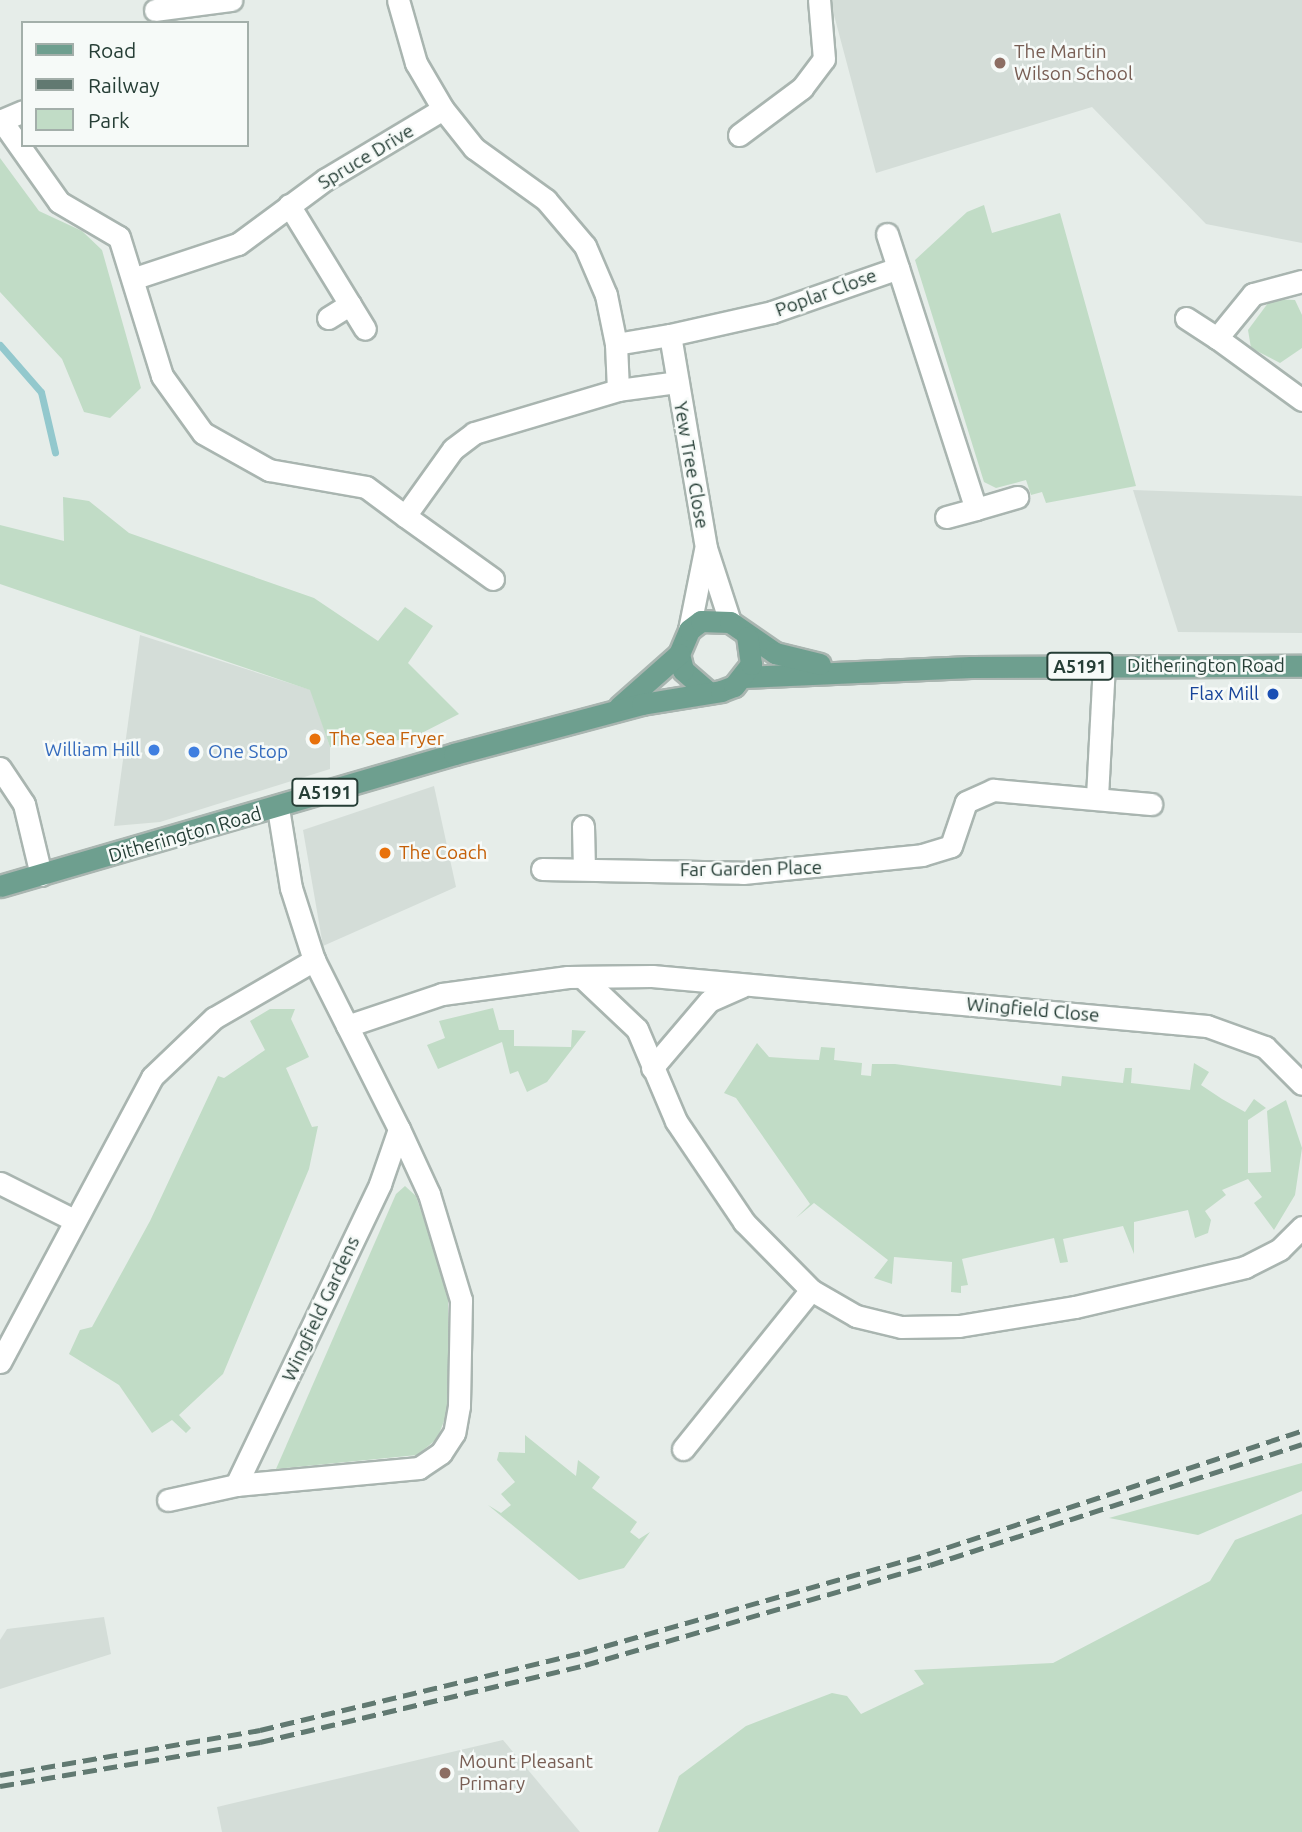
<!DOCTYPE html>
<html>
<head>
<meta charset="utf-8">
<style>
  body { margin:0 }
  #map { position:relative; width:1302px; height:1832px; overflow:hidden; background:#e6ede9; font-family:Ubuntu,sans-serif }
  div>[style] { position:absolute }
  .built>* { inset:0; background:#d4ddd8 }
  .green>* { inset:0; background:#c1dcc6 }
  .stream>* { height:7px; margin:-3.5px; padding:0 3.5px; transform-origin:3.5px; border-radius:3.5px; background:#93c8cd }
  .roads { filter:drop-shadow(2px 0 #a9b5b0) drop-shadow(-2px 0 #a9b5b0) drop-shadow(0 2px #a9b5b0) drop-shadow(0 -2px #a9b5b0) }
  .street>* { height:21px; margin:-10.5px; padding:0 10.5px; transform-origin:10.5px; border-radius:10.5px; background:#fff }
  .primary>* { height:21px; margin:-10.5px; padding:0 10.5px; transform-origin:10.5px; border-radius:10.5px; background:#6e9f8f }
  .rail>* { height:5px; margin-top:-2.5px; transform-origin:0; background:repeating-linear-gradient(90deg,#617971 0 14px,transparent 0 21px) }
  .dots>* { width:19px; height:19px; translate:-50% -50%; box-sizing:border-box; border:4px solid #f6faf8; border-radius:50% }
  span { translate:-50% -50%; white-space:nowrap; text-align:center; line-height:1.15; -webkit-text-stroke:5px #f6faf8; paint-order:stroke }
  .shield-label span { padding:2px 5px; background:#f6faf8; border:2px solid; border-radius:5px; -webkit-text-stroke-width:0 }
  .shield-label { font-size:18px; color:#263e36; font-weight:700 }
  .education-label { font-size:19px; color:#785e54 }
  .left { translate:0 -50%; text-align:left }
  .street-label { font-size:19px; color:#263e36 }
  .transit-label { font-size:19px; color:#164399 }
  .right { translate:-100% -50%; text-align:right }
  .food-label { font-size:19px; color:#c56008 }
  .shop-label { font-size:19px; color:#366cbe }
  .legend { position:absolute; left:21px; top:21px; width:228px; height:126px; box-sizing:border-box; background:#f6faf8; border:2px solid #a3afaa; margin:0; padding:9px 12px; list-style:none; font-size:21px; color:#263e36 }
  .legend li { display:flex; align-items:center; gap:14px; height:35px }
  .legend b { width:35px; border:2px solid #a3afaa }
</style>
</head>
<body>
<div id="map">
  <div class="built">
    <i style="clip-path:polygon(830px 0,1302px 0,1302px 243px,1206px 224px,1092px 107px,876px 173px)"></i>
    <i style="clip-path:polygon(1133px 490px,1302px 496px,1302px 633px,1178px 632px)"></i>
    <i style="clip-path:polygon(140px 635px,311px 690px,330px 747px,330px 769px,160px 822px,114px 826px)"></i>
    <i style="clip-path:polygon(434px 786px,456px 887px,323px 946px,303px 830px)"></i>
    <i style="clip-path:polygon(104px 1617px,111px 1654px,0 1689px,0 1640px,7px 1629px)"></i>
    <i style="clip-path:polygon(503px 1740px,580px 1832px,222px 1832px,217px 1807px)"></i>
  </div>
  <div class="green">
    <i style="clip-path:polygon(0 158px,39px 211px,82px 231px,102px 250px,141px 388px,110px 418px,84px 412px,62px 359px,0 292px)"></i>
    <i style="clip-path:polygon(984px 205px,992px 233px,1060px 213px,1136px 486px,1046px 503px,1042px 492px,1031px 495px,1026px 480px,996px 488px,984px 482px,915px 260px,967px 212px)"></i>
    <i style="clip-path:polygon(1271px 299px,1295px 300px,1302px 315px,1302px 348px,1280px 363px,1251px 348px,1248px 330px)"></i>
    <i style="clip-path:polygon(63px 497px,89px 501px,129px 533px,314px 598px,378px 641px,405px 607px,433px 626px,408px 663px,459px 714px,410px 739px,330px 747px,310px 690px,0 584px,0 525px,64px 541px)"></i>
    <i style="clip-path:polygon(493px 1008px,499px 1030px,514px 1030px,514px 1046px,571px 1047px,572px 1030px,586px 1031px,547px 1082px,527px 1092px,518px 1071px,510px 1074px,502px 1042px,438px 1069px,427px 1045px,445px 1038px,439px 1021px)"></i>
    <i style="clip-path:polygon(270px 1009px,295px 1009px,291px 1019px,309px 1057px,286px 1068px,312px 1127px,318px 1126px,309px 1169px,223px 1374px,179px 1415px,191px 1428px,186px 1433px,172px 1420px,152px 1433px,119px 1385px,69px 1354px,80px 1330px,92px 1327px,150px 1221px,218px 1076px,224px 1078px,265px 1050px,250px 1021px)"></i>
    <i style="clip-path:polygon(757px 1043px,769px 1057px,798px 1059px,819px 1060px,821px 1047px,835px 1048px,834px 1060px,862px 1063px,861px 1075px,871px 1076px,872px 1064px,895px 1064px,1061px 1086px,1062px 1076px,1123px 1083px,1125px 1068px,1132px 1068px,1131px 1083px,1190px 1090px,1194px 1063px,1209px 1072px,1201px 1085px,1222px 1099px,1245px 1112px,1254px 1099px,1266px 1108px,1248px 1120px,1248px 1173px,1271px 1172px,1267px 1111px,1286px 1100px,1302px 1148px,1295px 1195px,1274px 1230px,1254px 1203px,1262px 1197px,1248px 1179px,1222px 1190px,1226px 1195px,1205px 1211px,1211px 1220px,1208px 1233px,1195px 1238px,1188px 1210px,1134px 1222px,1134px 1254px,1123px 1226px,1063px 1239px,1068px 1262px,1060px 1263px,1054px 1238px,962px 1259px,968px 1285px,961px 1286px,961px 1293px,951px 1292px,952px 1262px,894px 1257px,892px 1284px,874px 1278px,888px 1260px,814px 1203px,796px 1218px,810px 1204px,736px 1098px,724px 1093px)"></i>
    <i style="clip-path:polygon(405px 1186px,416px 1196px,448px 1291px,448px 1411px,437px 1439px,417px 1455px,276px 1469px,396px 1194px)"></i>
    <i style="clip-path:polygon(525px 1435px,576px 1476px,578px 1460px,600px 1477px,592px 1488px,637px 1522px,630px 1532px,639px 1539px,650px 1532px,624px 1568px,579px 1580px,488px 1505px,501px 1513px,511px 1505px,501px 1494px,515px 1482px,497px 1460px,499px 1452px,525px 1453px)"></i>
    <i style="clip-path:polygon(1302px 1463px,1302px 1491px,1198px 1535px,1109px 1518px)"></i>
    <i style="clip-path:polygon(1302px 1514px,1302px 1832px,658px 1832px,679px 1776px,746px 1726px,832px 1693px,847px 1696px,861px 1714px,924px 1684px,914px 1670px,1053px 1663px,1210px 1581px,1235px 1540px)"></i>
  </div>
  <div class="stream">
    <i style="left:0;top:345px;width:62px;rotate:48.9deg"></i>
    <i style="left:41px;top:392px;width:62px;rotate:76.9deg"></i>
  </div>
  <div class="roads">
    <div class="street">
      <i style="left:398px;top:0;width:66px;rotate:74.1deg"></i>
      <i style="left:416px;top:63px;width:53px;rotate:59.6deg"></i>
      <i style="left:443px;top:109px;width:50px;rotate:51.5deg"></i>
      <i style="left:474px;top:148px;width:89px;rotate:35.8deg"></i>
      <i style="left:546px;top:200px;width:60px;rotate:49.7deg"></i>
      <i style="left:585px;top:246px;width:53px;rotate:66.8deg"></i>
      <i style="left:606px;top:295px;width:50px;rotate:78.5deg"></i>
      <i style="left:616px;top:344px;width:55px;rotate:-9.5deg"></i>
      <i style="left:670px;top:335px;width:216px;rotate:80.4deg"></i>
      <i style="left:706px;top:548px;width:78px;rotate:72deg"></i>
      <i style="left:155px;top:10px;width:77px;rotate:-7.5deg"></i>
      <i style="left:1px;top:120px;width:100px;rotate:54.7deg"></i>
      <i style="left:59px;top:202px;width:69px;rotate:30.3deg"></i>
      <i style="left:119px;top:237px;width:145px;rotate:72.8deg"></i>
      <i style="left:162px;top:376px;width:70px;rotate:54.3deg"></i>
      <i style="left:203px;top:433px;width:76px;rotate:29.3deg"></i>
      <i style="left:269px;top:470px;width:98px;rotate:9.9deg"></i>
      <i style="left:366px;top:487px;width:49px;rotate:36.6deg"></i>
      <i style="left:0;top:121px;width:25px;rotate:-23deg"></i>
      <i style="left:739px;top:135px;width:79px;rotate:-36.7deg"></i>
      <i style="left:802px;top:88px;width:36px;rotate:-53deg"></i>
      <i style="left:824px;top:59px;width:59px;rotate:-94.8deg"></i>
      <i style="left:289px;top:205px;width:145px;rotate:58.5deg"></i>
      <i style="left:887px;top:234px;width:36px;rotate:72deg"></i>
      <i style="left:135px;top:278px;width:108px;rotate:-18.3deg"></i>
      <i style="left:238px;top:244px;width:109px;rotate:-36.5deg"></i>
      <i style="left:326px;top:179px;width:136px;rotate:-30.9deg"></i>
      <i style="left:1302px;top:281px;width:51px;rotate:165.1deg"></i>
      <i style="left:1253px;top:294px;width:57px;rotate:129.3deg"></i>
      <i style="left:1217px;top:338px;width:105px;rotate:36.1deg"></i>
      <i style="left:328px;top:318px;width:26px;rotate:-32deg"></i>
      <i style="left:1186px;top:318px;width:37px;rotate:33deg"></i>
      <i style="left:670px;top:335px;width:105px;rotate:-12.7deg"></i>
      <i style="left:772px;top:312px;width:133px;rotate:-19.2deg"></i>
      <i style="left:898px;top:268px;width:253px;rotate:72.1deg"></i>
      <i style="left:976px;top:509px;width:31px;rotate:165deg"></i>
      <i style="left:616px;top:344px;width:46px;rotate:87.5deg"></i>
      <i style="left:618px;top:390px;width:60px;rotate:-7.7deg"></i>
      <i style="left:976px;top:509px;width:43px;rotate:-16.3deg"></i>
      <i style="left:493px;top:579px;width:108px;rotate:-144.4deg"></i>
      <i style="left:405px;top:516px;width:82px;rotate:-54.4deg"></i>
      <i style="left:453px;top:449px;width:26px;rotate:-37deg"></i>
      <i style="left:474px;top:433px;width:150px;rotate:-16.6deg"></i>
      <i style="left:689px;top:630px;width:82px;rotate:-78.7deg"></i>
      <i style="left:0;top:768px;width:43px;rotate:56.3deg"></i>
      <i style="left:24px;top:804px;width:73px;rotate:76.5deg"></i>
      <i style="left:1097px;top:797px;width:132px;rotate:-87deg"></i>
      <i style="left:278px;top:808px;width:81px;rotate:80.8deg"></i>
      <i style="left:291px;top:888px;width:76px;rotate:72.3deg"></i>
      <i style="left:314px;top:960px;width:189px;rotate:63.3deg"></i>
      <i style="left:399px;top:1129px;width:72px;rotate:65.2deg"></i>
      <i style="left:429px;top:1194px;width:111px;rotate:73.2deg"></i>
      <i style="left:461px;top:1300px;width:106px;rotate:91.1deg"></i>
      <i style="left:459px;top:1406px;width:27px;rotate:100deg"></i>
      <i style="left:454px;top:1433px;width:24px;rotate:123deg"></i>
      <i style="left:441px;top:1453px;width:27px;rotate:146deg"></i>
      <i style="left:419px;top:1468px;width:184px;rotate:174.7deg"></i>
      <i style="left:236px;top:1485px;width:334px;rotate:-64.4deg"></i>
      <i style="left:380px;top:1184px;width:58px;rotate:-70.9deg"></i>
      <i style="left:583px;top:826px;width:43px;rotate:88.7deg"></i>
      <i style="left:542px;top:869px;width:201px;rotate:1.1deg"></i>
      <i style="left:743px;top:873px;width:180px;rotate:-5.7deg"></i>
      <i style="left:922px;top:855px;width:30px;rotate:-17deg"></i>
      <i style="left:951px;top:846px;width:46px;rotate:-71.2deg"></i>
      <i style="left:966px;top:802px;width:30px;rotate:-24deg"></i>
      <i style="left:993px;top:790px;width:159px;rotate:5.1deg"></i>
      <i style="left:583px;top:978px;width:74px;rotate:43.4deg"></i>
      <i style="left:637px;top:1029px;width:100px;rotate:67deg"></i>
      <i style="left:676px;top:1121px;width:122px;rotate:56deg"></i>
      <i style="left:744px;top:1222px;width:95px;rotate:45.4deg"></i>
      <i style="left:811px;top:1290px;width:52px;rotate:30deg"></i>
      <i style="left:856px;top:1316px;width:46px;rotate:13.7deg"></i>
      <i style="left:901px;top:1327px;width:58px;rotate:-1deg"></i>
      <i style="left:959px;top:1326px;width:118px;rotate:-9.3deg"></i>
      <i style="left:1075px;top:1307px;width:175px;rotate:-13.2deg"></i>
      <i style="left:1245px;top:1267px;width:39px;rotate:-27deg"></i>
      <i style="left:1280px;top:1249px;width:31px;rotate:-45deg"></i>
      <i style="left:347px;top:1026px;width:100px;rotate:-18.6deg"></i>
      <i style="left:442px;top:994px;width:127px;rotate:-7.7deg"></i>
      <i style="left:568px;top:977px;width:84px;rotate:-0.7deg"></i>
      <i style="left:652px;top:976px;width:557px;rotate:5.15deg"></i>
      <i style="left:1207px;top:1026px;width:62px;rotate:19.9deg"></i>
      <i style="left:1265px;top:1047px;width:52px;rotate:45deg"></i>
      <i style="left:652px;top:1068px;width:88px;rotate:-49.6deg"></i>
      <i style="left:709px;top:1001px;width:36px;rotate:-24deg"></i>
      <i style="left:0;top:1183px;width:83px;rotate:26.6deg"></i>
      <i style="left:0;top:1362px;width:323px;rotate:-61.9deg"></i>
      <i style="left:152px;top:1077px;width:86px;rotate:-43.6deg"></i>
      <i style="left:214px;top:1018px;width:116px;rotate:-30.1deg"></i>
      <i style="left:683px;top:1449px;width:204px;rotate:-51.2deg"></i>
      <i style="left:168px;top:1500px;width:70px;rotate:-12.4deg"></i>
    </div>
    <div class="primary">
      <i style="left:744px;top:677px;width:227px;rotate:-2.5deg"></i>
      <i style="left:971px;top:667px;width:331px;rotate:-0.2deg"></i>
      <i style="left:707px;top:691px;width:32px;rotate:-139deg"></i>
      <i style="left:683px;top:670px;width:16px;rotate:-104deg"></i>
      <i style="left:679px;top:654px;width:26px;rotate:-67deg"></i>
      <i style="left:689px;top:630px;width:15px;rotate:-37deg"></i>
      <i style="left:701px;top:621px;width:29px;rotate:2deg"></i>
      <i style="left:730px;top:622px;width:55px;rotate:34.6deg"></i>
      <i style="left:775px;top:653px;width:46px;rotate:13.7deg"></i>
      <i style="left:619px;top:707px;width:80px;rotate:-41.5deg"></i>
      <i style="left:0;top:886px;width:473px;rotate:-16.2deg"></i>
      <i style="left:454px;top:754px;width:195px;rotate:-14.9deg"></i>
      <i style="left:642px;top:704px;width:80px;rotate:-9.3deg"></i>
      <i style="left:721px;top:691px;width:14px;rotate:-21deg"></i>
      <i style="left:734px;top:686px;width:28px;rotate:-52deg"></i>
      <i style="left:751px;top:664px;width:27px;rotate:-98deg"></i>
    </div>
  </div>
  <div class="rail">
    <i style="left:0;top:1775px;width:264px;rotate:-9.8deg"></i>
    <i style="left:260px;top:1730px;width:333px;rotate:-13.5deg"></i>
    <i style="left:584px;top:1652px;width:357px;rotate:-15.9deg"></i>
    <i style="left:927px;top:1554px;width:395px;rotate:-18.2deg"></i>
    <i style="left:0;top:1786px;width:264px;rotate:-9.6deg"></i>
    <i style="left:260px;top:1742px;width:334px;rotate:-13.3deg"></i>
    <i style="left:585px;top:1665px;width:359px;rotate:-16.2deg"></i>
    <i style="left:930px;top:1565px;width:391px;rotate:-18deg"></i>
  </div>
  <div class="dots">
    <i style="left:1000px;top:63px;background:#8d6e63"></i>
    <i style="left:1273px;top:694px;background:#1a4fb4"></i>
    <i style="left:315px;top:739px;background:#e8710a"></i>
    <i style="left:154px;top:750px;background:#3f7fe0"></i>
    <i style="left:194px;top:752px;background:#3f7fe0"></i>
    <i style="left:385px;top:853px;background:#e8710a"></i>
    <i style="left:445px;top:1773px;background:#8d6e63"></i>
  </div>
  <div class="shield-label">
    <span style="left:1080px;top:666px">A5191</span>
    <span style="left:325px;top:792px">A5191</span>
  </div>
  <div class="education-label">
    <span class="left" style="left:1014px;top:63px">The Martin<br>Wilson School</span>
    <span class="left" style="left:459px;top:1773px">Mount Pleasant<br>Primary</span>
  </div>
  <div class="street-label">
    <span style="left:366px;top:157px;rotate:-31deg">Spruce Drive</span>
    <span style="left:826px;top:293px;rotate:-20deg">Poplar Close</span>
    <span style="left:691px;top:465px;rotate:80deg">Yew Tree Close</span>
    <span style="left:1206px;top:666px">Ditherington Road</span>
    <span style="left:185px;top:835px;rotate:-16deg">Ditherington Road</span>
    <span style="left:751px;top:869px;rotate:-1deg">Far Garden Place</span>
    <span style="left:1033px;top:1010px;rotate:5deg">Wingfield Close</span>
    <span style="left:321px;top:1309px;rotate:-65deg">Wingfield Gardens</span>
  </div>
  <div class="transit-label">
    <span class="right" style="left:1259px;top:694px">Flax Mill</span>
  </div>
  <div class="food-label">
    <span class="left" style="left:329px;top:739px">The Sea Fryer</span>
    <span class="left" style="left:399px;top:853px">The Coach</span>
  </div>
  <div class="shop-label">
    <span class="right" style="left:140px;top:750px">William Hill</span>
    <span class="left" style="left:208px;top:752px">One Stop</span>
  </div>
  <ul class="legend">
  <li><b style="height:9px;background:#6e9f8f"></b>Road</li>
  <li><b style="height:9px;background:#617971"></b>Railway</li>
  <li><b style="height:19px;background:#c1dcc6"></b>Park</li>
  </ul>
</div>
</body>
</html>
